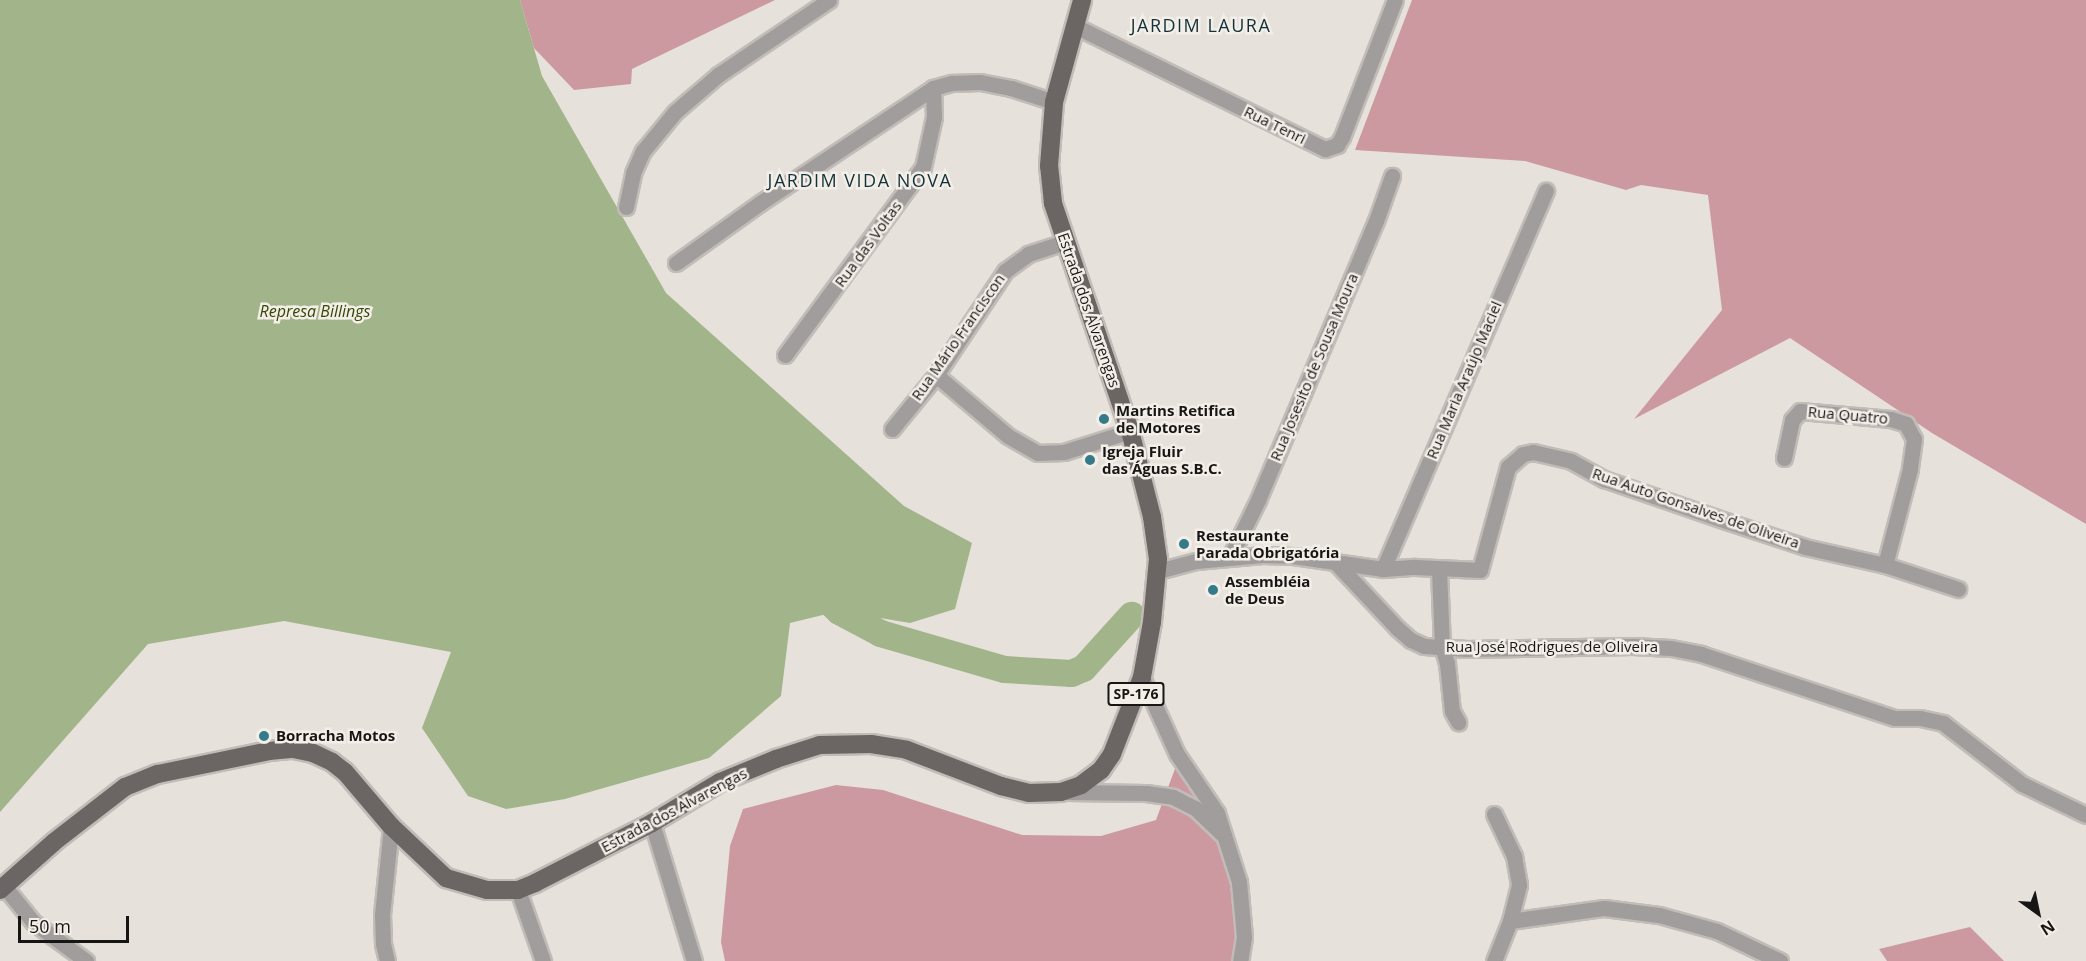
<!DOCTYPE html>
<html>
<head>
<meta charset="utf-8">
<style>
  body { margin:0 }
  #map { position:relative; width:2086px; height:961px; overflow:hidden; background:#e6e1db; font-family:"Open Sans",sans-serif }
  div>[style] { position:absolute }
  .forest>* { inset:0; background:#cd99a0 }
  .water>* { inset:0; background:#a2b489 }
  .river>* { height:27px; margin:-13.5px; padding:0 13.5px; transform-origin:13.5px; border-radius:13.5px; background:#a2b489 }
  .roads { filter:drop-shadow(2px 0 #c1bcb7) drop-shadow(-2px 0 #c1bcb7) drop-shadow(0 2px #c1bcb7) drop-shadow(0 -2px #c1bcb7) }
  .street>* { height:15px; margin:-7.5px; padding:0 7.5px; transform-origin:7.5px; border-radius:7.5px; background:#a19d9c }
  .primary>* { height:18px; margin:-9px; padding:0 9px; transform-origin:9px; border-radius:9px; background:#6b6563 }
  .dots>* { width:16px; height:16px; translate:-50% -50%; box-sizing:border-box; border:3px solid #f4eee9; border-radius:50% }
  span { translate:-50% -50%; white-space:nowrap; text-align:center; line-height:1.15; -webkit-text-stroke:5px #f4eee9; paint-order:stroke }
  .shield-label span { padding:2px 4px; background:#f4eee9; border:2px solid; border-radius:4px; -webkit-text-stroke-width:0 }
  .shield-label { font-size:14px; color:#181614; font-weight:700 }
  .street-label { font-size:15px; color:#181614 }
  .poi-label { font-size:15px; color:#181614; font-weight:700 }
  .left { translate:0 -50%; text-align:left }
  .water-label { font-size:16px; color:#334803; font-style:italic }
  .quarter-label { font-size:18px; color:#113239; letter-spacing:1.5px }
  .north { position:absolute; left:2008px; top:883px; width:60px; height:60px; -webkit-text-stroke:4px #f4eee9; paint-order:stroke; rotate:147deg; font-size:16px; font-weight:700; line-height:24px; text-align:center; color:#181614 }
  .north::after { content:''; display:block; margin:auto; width:21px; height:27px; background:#181614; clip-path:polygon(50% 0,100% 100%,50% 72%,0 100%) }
  .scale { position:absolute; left:18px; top:916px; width:111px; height:27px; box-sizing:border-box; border:3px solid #181614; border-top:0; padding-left:8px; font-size:18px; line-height:21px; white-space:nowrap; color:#181614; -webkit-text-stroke:4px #f4eee9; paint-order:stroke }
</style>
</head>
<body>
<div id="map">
  <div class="forest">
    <i style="clip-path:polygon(520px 0,775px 0,632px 69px,631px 84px,574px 90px,534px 48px)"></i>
    <i style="clip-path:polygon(1412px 0,2086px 0,2086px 524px,1932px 433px,1790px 338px,1634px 419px,1722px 310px,1708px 195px,1641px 185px,1626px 190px,1525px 161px,1355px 150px)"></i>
    <i style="clip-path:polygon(1176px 766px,1217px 830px,1239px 920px,1235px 961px,725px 961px,721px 942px,730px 846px,743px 809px,836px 785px,883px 790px,1022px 835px,1101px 836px,1156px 820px)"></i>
    <i style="clip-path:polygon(1970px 927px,2004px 961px,1887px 961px,1879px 949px)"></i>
  </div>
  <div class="water">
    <i style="clip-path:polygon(0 0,520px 0,542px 76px,666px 293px,904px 506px,972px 543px,955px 609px,910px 623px,839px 611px,790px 623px,781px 696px,709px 758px,565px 799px,506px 809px,468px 796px,422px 728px,451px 652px,284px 621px,148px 644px,0 812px)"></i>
  </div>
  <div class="river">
    <i style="left:812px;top:585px;width:37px;rotate:44deg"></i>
    <i style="left:839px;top:611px;width:47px;rotate:28.2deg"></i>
    <i style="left:880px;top:633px;width:129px;rotate:16.2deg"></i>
    <i style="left:1004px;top:669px;width:67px;rotate:3.4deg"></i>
    <i style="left:1071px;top:673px;width:13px;rotate:-23deg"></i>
    <i style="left:1083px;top:668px;width:72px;rotate:-47.8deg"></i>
  </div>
  <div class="roads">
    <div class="street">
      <i style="left:1075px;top:26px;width:279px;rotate:26.2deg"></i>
      <i style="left:1325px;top:149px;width:13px;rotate:-18deg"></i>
      <i style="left:1337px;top:145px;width:9px;rotate:-58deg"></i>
      <i style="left:1342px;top:137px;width:147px;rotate:-68.9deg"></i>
      <i style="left:626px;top:207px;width:35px;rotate:-78deg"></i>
      <i style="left:633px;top:173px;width:24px;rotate:-66deg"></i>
      <i style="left:643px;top:151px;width:50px;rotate:-50.6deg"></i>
      <i style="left:675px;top:112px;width:57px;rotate:-40.7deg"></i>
      <i style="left:718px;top:75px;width:134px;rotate:-34deg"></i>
      <i style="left:676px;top:263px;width:103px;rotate:-35.5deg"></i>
      <i style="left:760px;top:203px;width:208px;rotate:-33.6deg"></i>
      <i style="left:933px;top:88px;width:20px;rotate:-15deg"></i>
      <i style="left:952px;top:83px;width:28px;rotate:-2deg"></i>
      <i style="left:980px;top:82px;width:32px;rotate:11deg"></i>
      <i style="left:1011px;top:88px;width:45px;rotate:18deg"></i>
      <i style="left:785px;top:355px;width:233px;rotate:-53.7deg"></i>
      <i style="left:923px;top:167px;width:51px;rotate:-77.6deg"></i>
      <i style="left:934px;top:117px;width:29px;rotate:-92deg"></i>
      <i style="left:936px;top:375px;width:94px;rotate:40.3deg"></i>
      <i style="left:1008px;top:436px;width:34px;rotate:30deg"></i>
      <i style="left:1038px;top:453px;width:26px;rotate:-2deg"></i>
      <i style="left:1064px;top:452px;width:69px;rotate:-17.7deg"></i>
      <i style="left:892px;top:429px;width:70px;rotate:-50.8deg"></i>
      <i style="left:936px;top:375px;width:125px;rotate:-56.4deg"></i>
      <i style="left:1005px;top:271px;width:29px;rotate:-36deg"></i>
      <i style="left:1028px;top:254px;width:40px;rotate:-18deg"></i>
      <i style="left:1784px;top:458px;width:39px;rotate:-78deg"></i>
      <i style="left:1792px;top:420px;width:12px;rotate:-48deg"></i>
      <i style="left:1800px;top:411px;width:91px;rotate:5deg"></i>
      <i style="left:1891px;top:419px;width:16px;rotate:18deg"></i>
      <i style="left:1906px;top:424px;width:17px;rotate:62deg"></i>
      <i style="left:1914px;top:439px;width:30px;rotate:98deg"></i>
      <i style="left:1910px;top:469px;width:99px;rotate:104.6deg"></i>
      <i style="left:1230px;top:557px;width:64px;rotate:-63.8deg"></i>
      <i style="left:1258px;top:500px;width:303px;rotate:-67.1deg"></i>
      <i style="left:1376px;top:221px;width:48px;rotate:-70.4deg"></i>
      <i style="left:1337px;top:564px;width:88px;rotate:46.8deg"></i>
      <i style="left:1397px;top:628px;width:18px;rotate:41deg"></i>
      <i style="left:1411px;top:640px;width:14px;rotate:25deg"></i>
      <i style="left:1424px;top:646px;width:43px;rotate:4deg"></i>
      <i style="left:1467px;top:649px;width:166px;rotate:-1deg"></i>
      <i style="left:1633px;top:646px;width:38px;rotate:3deg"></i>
      <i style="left:1671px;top:648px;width:31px;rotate:11deg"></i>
      <i style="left:1701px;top:654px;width:204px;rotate:18.3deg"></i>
      <i style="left:1895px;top:718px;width:25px"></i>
      <i style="left:1920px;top:718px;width:24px;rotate:12deg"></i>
      <i style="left:1943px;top:723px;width:100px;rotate:37.7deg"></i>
      <i style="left:2022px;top:784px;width:71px;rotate:25.8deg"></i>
      <i style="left:1383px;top:569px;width:412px;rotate:-66.7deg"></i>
      <i style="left:1439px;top:569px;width:77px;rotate:87.8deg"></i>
      <i style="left:1442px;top:646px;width:18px;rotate:74deg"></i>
      <i style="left:1447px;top:663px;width:48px;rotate:84.1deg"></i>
      <i style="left:1452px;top:711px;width:13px;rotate:61deg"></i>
      <i style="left:1158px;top:571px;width:39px;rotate:-15deg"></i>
      <i style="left:1196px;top:561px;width:67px;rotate:-5.1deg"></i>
      <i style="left:1263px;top:555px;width:30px;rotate:2deg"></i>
      <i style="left:1293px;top:556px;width:91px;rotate:8.2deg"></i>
      <i style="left:1383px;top:569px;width:32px;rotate:-4deg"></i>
      <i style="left:1415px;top:567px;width:65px;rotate:2.6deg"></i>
      <i style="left:1480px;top:570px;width:107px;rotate:-74.8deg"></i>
      <i style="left:1508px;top:467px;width:20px;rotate:-41deg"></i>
      <i style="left:1523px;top:454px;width:10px;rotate:-11deg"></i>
      <i style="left:1533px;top:452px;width:39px;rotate:13deg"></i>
      <i style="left:1571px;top:461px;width:38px;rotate:29deg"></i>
      <i style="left:1604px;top:479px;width:129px;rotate:19deg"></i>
      <i style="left:1726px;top:521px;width:83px;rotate:18.2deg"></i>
      <i style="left:1805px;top:547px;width:82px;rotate:12.7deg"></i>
      <i style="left:1885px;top:565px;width:77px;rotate:18.2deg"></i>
      <i style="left:1142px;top:677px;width:85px;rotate:65.6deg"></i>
      <i style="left:1177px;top:754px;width:71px;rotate:55.9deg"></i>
      <i style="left:1217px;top:813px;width:72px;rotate:72.3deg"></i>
      <i style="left:1239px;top:882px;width:55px;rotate:84.8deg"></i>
      <i style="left:1244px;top:937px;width:24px;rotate:99deg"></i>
      <i style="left:1067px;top:792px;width:79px;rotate:0.7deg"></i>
      <i style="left:1146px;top:793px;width:27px;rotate:8deg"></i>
      <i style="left:1173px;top:797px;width:25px;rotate:27deg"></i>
      <i style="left:1195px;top:808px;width:37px;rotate:44deg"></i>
      <i style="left:1494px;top:814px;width:47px;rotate:64.5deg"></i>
      <i style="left:1514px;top:856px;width:29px;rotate:80deg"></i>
      <i style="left:1519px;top:885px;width:37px;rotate:104deg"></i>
      <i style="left:1510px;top:921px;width:43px;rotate:111.8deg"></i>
      <i style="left:652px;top:823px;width:144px;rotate:73.1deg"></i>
      <i style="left:4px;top:886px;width:46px;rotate:51.1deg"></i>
      <i style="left:33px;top:922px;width:66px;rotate:36.3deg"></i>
      <i style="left:518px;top:890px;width:75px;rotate:70.6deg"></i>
      <i style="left:1510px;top:921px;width:95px;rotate:-7.9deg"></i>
      <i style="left:1604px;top:908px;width:55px;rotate:7.3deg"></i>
      <i style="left:1659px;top:915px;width:60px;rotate:15.4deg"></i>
      <i style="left:1717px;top:931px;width:70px;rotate:25.5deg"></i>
      <i style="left:387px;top:961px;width:18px;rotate:-103deg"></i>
      <i style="left:383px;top:943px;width:28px;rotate:-92deg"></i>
      <i style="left:382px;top:915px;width:89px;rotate:-84.2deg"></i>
    </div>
    <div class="primary">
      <i style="left:0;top:890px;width:72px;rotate:-41.6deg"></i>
      <i style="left:54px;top:842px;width:90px;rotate:-37.8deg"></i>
      <i style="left:125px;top:787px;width:35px;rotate:-22deg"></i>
      <i style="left:158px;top:774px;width:113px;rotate:-11.7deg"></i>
      <i style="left:269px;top:751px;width:24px;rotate:-5deg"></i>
      <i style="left:293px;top:749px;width:20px;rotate:11deg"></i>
      <i style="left:313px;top:753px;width:21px;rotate:25deg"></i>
      <i style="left:332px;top:762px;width:16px;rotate:38deg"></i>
      <i style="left:345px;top:772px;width:71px;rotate:49.6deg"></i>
      <i style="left:391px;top:826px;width:76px;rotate:43.4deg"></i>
      <i style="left:446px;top:878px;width:43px;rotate:16.3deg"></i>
      <i style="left:487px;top:890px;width:31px"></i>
      <i style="left:518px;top:890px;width:18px;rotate:-22deg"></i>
      <i style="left:535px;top:883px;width:131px;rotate:-27.1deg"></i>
      <i style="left:652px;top:823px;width:79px;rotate:-31.1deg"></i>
      <i style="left:720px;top:782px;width:61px;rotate:-22.3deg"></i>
      <i style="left:776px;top:759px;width:46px;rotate:-17.7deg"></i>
      <i style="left:820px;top:745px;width:51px;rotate:-1.1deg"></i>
      <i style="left:871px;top:744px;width:36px;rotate:9deg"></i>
      <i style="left:907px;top:750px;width:101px;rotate:21deg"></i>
      <i style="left:1001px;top:786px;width:29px;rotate:14deg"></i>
      <i style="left:1029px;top:793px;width:32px;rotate:-2deg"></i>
      <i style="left:1061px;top:792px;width:21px;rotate:-19deg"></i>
      <i style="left:1081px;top:785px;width:25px;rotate:-37deg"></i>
      <i style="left:1101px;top:770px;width:19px;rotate:-55deg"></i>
      <i style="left:1112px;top:754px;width:83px;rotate:-68.7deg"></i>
      <i style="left:1142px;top:677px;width:56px;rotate:-79.7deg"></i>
      <i style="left:1152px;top:622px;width:63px;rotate:-84.6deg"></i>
      <i style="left:1158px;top:559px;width:42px;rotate:-98.1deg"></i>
      <i style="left:1152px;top:517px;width:89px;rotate:-104.3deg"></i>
      <i style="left:1130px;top:431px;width:241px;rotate:-108.7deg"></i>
      <i style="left:1053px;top:203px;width:37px;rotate:-96deg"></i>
      <i style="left:1049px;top:166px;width:64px;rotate:-85.5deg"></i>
      <i style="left:1054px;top:102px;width:106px;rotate:-74.6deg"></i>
    </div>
  </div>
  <div class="dots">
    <i style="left:1104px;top:419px;background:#357a88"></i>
    <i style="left:1090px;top:460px;background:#357a88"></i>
    <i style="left:1184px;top:544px;background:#357a88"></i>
    <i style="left:1213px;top:590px;background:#357a88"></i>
    <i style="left:264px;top:736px;background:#357a88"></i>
  </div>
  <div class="shield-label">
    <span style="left:1136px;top:694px">SP-176</span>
  </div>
  <div class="street-label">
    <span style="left:1275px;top:125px;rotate:26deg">Rua Tenri</span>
    <span style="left:868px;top:244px;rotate:-54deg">Rua das Voltas</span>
    <span style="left:1089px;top:310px;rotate:71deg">Estrada dos Alvarengas</span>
    <span style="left:958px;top:337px;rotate:-55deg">Rua Mário Franciscon</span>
    <span style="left:1314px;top:367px;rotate:-67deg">Rua Josesito de Sousa Moura</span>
    <span style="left:1464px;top:380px;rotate:-67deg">Rua Maria Araújo Maciel</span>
    <span style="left:1848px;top:415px;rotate:5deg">Rua Quatro</span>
    <span style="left:1696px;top:508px;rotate:19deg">Rua Auto Gonsalves de Oliveira</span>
    <span style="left:1552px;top:647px">Rua José Rodrigues de Oliveira</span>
    <span style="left:674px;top:810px;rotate:-28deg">Estrada dos Alvarengas</span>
  </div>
  <div class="poi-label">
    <span class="left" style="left:1116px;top:419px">Martins Retifica<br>de Motores</span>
    <span class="left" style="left:1102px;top:460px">Igreja Fluir<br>das Águas S.B.C.</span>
    <span class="left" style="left:1196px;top:544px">Restaurante<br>Parada Obrigatória</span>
    <span class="left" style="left:1225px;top:590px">Assembléia<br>de Deus</span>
    <span class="left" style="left:276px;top:736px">Borracha Motos</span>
  </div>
  <div class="water-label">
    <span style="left:315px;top:311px">Represa Billings</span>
  </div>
  <div class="quarter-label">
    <span style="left:1201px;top:25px">JARDIM LAURA</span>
    <span style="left:860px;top:180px">JARDIM VIDA NOVA</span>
  </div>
  <div class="north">N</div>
  <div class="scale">50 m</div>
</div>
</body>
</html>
